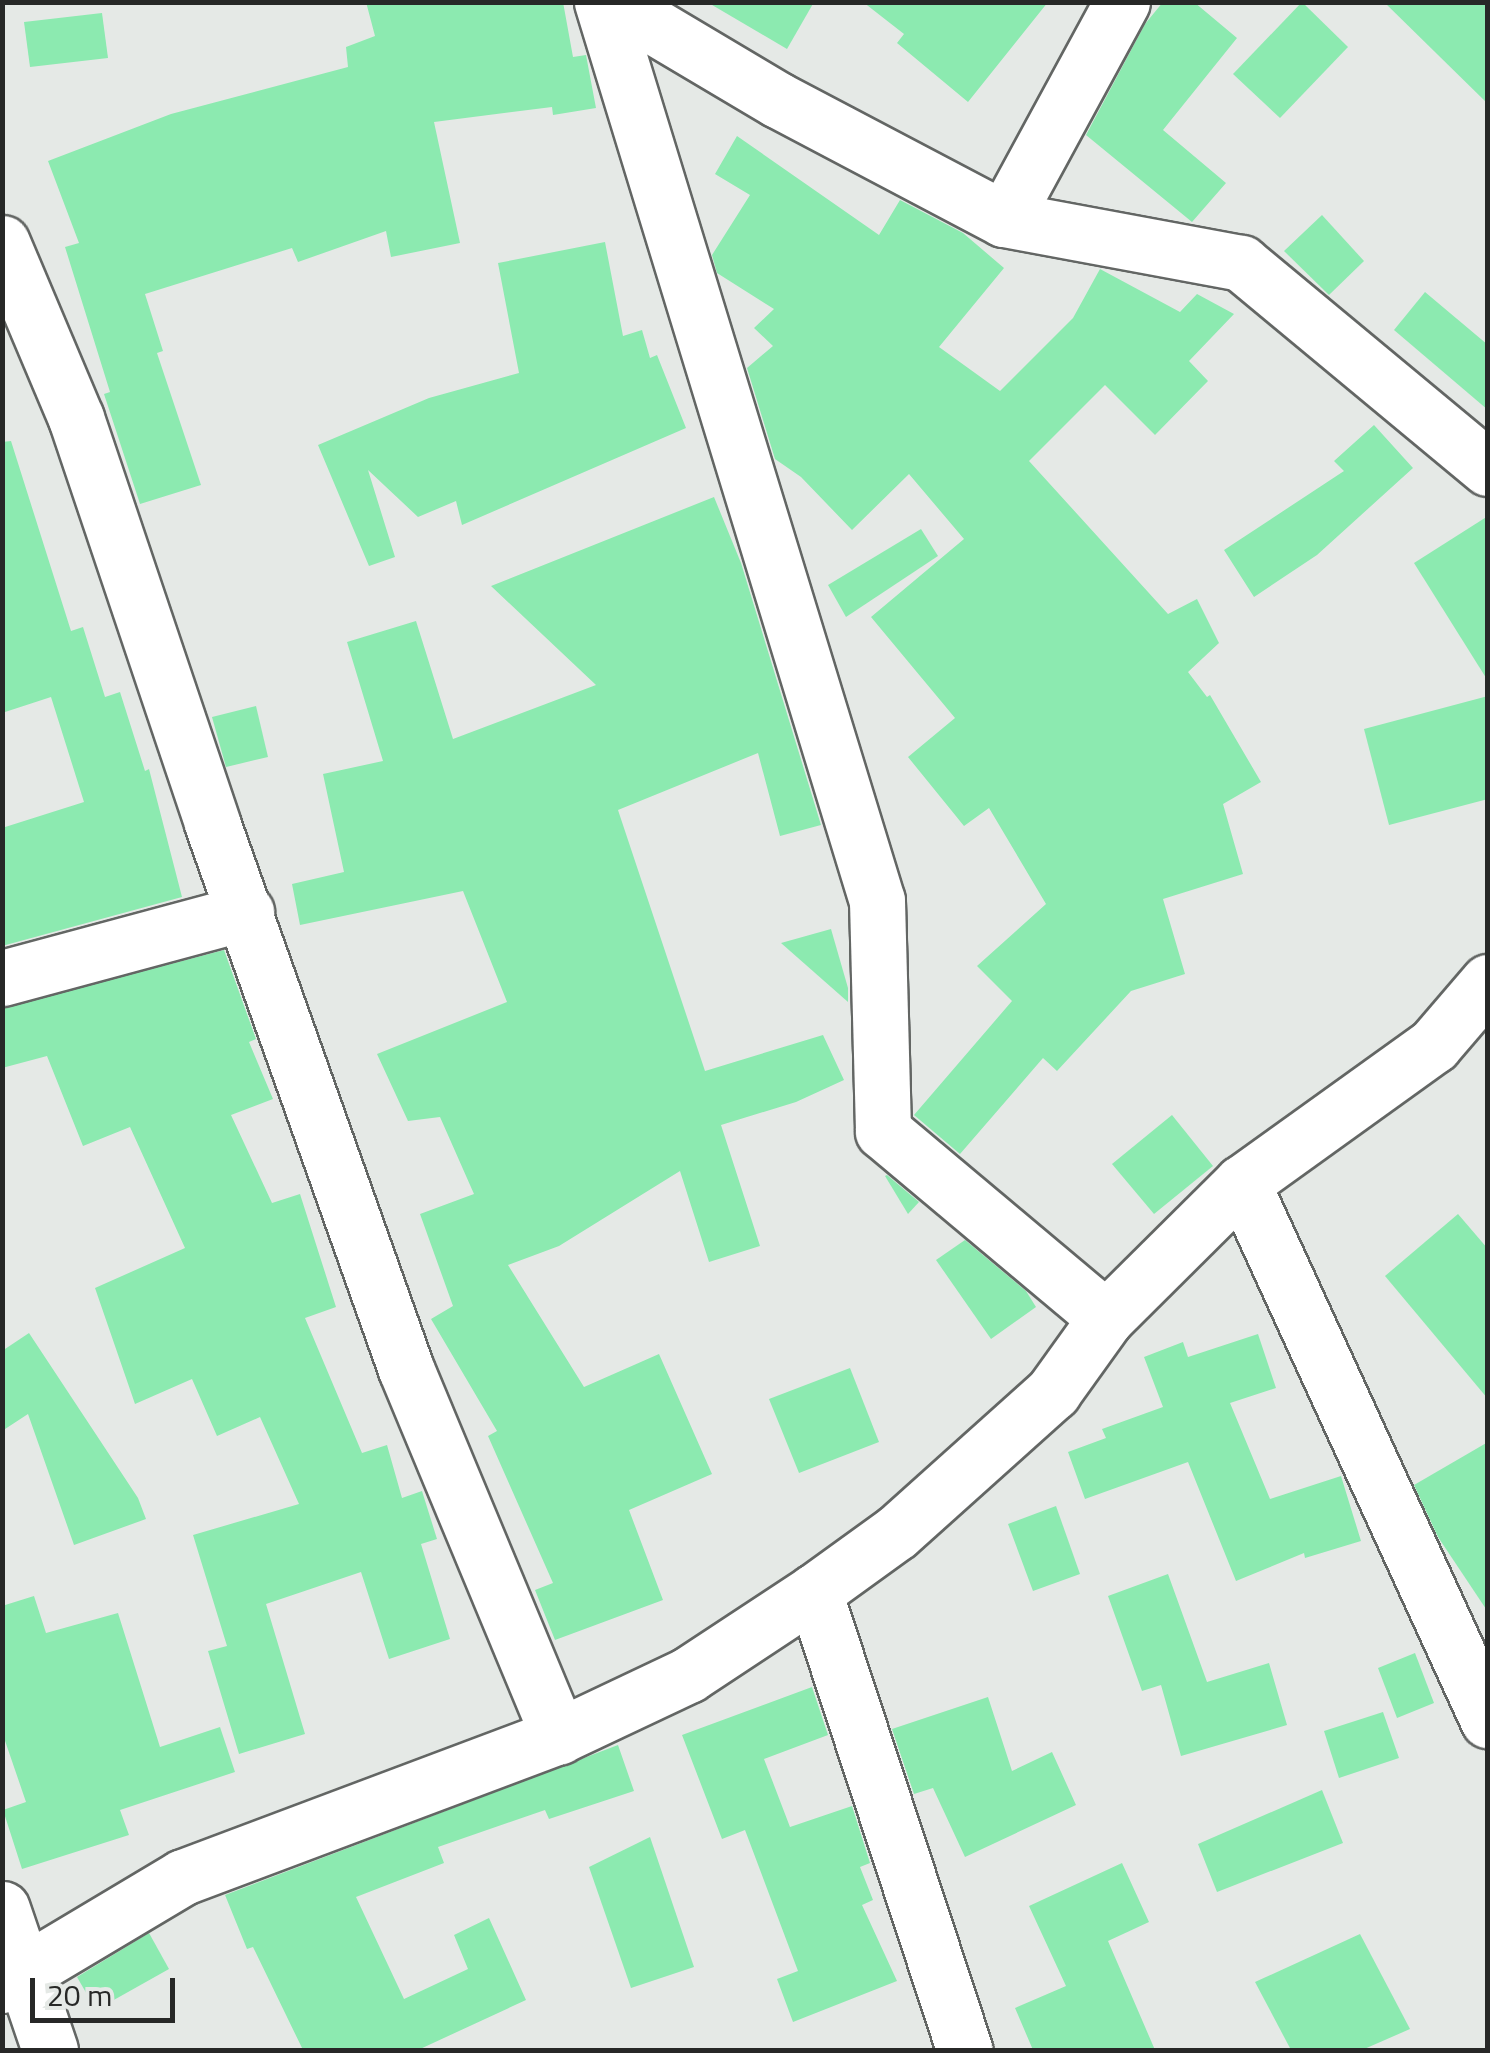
<!DOCTYPE html>
<html>
<head>
<meta charset="utf-8">
<style>
  body { margin:0 }
  #map { position:relative; width:1490px; height:2053px; overflow:hidden; background:#e5e9e6; font-family:"Titillium Web",sans-serif }
  div>[style] { position:absolute }
  .building>* { inset:0; background:#8ceab0 }
  .roads { filter:drop-shadow(2px 0 #636664) drop-shadow(-2px 0 #636664) drop-shadow(0 2px #636664) drop-shadow(0 -2px #636664) }
  .street>* { height:55px; margin:-27.5px; padding:0 27.5px; transform-origin:27.5px; border-radius:27.5px; background:#fff }
  span { translate:-50% -50%; white-space:nowrap; text-align:center; line-height:1.15; -webkit-text-stroke:10px #e5e9e6; paint-order:stroke }
  .frame { position:absolute; inset:0; border:5px solid #272827; pointer-events:none }
  .scale { position:absolute; left:30px; top:1978px; width:145px; height:45px; box-sizing:border-box; border:5px solid #272827; border-top:0; padding-left:12px; font-size:30px; line-height:35px; white-space:nowrap; color:#272827; -webkit-text-stroke:8px #e5e9e6; paint-order:stroke }
</style>
</head>
<body>
<div id="map">
  <div class="building">
    <i style="clip-path:polygon(366px 2px,563px 2px,573px 57px,586px 55px,596px 108px,553px 115px,552px 107px,434px 122px,460px 243px,391px 257px,386px 231px,298px 262px,292px 248px,145px 294px,163px 351px,157px 353px,201px 485px,140px 504px,104px 394px,110px 392px,65px 247px,79px 243px,48px 161px,171px 114px,348px 67px,346px 47px,375px 36px)"></i>
    <i style="clip-path:polygon(707px 2px,814px 2px,787px 49px)"></i>
    <i style="clip-path:polygon(863px 2px,1048px 2px,968px 102px,897px 43px,904px 34px)"></i>
    <i style="clip-path:polygon(1163px 2px,1194px 2px,1237px 38px,1163px 130px,1226px 183px,1192px 222px,1086px 135px,1145px 24px)"></i>
    <i style="clip-path:polygon(1302px 2px,1348px 47px,1280px 118px,1233px 74px)"></i>
    <i style="clip-path:polygon(1384px 2px,1488px 2px,1488px 104px)"></i>
    <i style="clip-path:polygon(102px 13px,108px 58px,30px 67px,24px 22px)"></i>
    <i style="clip-path:polygon(737px 136px,879px 235px,900px 200px,963px 233px,1004px 268px,939px 347px,1000px 391px,1073px 318px,1100px 269px,1180px 312px,1197px 294px,1234px 314px,1189px 361px,1208px 381px,1155px 435px,1105px 385px,1029px 461px,1168px 614px,1197px 599px,1219px 643px,1188px 672px,1207px 697px,1210px 695px,1261px 782px,1223px 804px,1243px 874px,1163px 899px,1185px 974px,1131px 991px,1057px 1071px,1043px 1058px,960px 1154px,914px 1115px,1012px 1001px,977px 966px,1046px 904px,989px 808px,964px 826px,908px 757px,955px 718px,871px 617px,964px 539px,909px 474px,852px 530px,801px 477px,775px 459px,747px 368px,773px 346px,754px 328px,774px 309px,717px 273px,712px 255px,750px 195px,715px 174px)"></i>
    <i style="clip-path:polygon(1322px 215px,1364px 261px,1329px 295px,1284px 251px)"></i>
    <i style="clip-path:polygon(605px 242px,623px 336px,642px 330px,650px 358px,657px 355px,686px 428px,462px 525px,456px 501px,418px 517px,368px 470px,395px 557px,369px 566px,318px 445px,429px 398px,519px 373px,498px 263px)"></i>
    <i style="clip-path:polygon(1425px 292px,1488px 345px,1488px 410px,1394px 330px)"></i>
    <i style="clip-path:polygon(1374px 425px,1413px 468px,1317px 555px,1254px 597px,1224px 550px,1344px 471px,1334px 461px)"></i>
    <i style="clip-path:polygon(11px 441px,71px 631px,83px 627px,105px 697px,120px 692px,145px 771px,149px 769px,182px 897px,2px 946px,2px 828px,84px 802px,51px 697px,2px 713px,2px 442px)"></i>
    <i style="clip-path:polygon(714px 497px,741px 563px,821px 825px,780px 836px,758px 753px,618px 810px,705px 1071px,823px 1035px,844px 1080px,796px 1102px,721px 1125px,760px 1246px,709px 1262px,680px 1171px,559px 1246px,508px 1265px,584px 1387px,659px 1354px,712px 1474px,629px 1510px,663px 1600px,555px 1640px,535px 1590px,553px 1583px,488px 1436px,497px 1431px,431px 1319px,453px 1306px,420px 1214px,474px 1194px,440px 1117px,408px 1121px,377px 1054px,507px 1002px,463px 891px,300px 925px,292px 884px,344px 872px,323px 774px,383px 761px,347px 642px,416px 621px,453px 739px,596px 685px,491px 586px)"></i>
    <i style="clip-path:polygon(1488px 516px,1488px 681px,1414px 563px)"></i>
    <i style="clip-path:polygon(921px 529px,938px 556px,846px 617px,828px 585px)"></i>
    <i style="clip-path:polygon(1488px 696px,1488px 799px,1389px 825px,1364px 729px)"></i>
    <i style="clip-path:polygon(256px 706px,268px 757px,226px 767px,212px 717px)"></i>
    <i style="clip-path:polygon(831px 929px,848px 988px,848px 1002px,781px 943px)"></i>
    <i style="clip-path:polygon(224px 950px,256px 1039px,249px 1042px,273px 1099px,231px 1115px,272px 1203px,300px 1194px,336px 1307px,305px 1318px,362px 1453px,387px 1445px,402px 1498px,422px 1491px,437px 1539px,421px 1544px,450px 1639px,389px 1659px,361px 1572px,266px 1604px,305px 1734px,239px 1754px,208px 1651px,227px 1646px,193px 1535px,299px 1504px,260px 1417px,217px 1436px,192px 1379px,135px 1404px,95px 1288px,185px 1248px,130px 1127px,83px 1146px,47px 1056px,2px 1068px,2px 1008px)"></i>
    <i style="clip-path:polygon(1172px 1115px,1213px 1166px,1154px 1214px,1112px 1164px)"></i>
    <i style="clip-path:polygon(887px 1175px,919px 1202px,908px 1214px,885px 1176px)"></i>
    <i style="clip-path:polygon(1458px 1214px,1488px 1249px,1488px 1399px,1385px 1276px)"></i>
    <i style="clip-path:polygon(965px 1240px,1026px 1291px,1036px 1307px,991px 1339px,936px 1260px)"></i>
    <i style="clip-path:polygon(29px 1333px,138px 1498px,146px 1519px,74px 1545px,28px 1414px,2px 1431px,2px 1351px)"></i>
    <i style="clip-path:polygon(1258px 1334px,1276px 1388px,1230px 1403px,1270px 1499px,1341px 1476px,1361px 1541px,1305px 1558px,1304px 1553px,1236px 1581px,1188px 1462px,1085px 1499px,1068px 1452px,1106px 1438px,1102px 1429px,1163px 1407px,1144px 1357px,1183px 1342px,1188px 1357px)"></i>
    <i style="clip-path:polygon(850px 1368px,879px 1442px,799px 1473px,769px 1399px)"></i>
    <i style="clip-path:polygon(1488px 1442px,1488px 1612px,1438px 1537px,1414px 1485px)"></i>
    <i style="clip-path:polygon(1056px 1506px,1080px 1574px,1033px 1591px,1008px 1524px)"></i>
    <i style="clip-path:polygon(1168px 1574px,1207px 1682px,1269px 1663px,1287px 1725px,1181px 1756px,1161px 1685px,1142px 1691px,1108px 1596px)"></i>
    <i style="clip-path:polygon(34px 1596px,46px 1633px,118px 1613px,160px 1747px,220px 1727px,235px 1772px,120px 1810px,129px 1835px,22px 1869px,3px 1810px,26px 1802px,2px 1732px,2px 1606px)"></i>
    <i style="clip-path:polygon(1415px 1653px,1434px 1703px,1397px 1718px,1378px 1668px)"></i>
    <i style="clip-path:polygon(812px 1687px,828px 1735px,764px 1759px,790px 1827px,852px 1806px,870px 1863px,860px 1867px,873px 1900px,862px 1905px,897px 1981px,793px 2022px,777px 1979px,798px 1971px,745px 1830px,722px 1839px,682px 1735px)"></i>
    <i style="clip-path:polygon(988px 1697px,1012px 1771px,1052px 1752px,1076px 1805px,965px 1857px,933px 1788px,914px 1794px,892px 1729px)"></i>
    <i style="clip-path:polygon(1383px 1712px,1399px 1758px,1339px 1778px,1324px 1731px)"></i>
    <i style="clip-path:polygon(618px 1745px,634px 1791px,549px 1819px,545px 1810px,438px 1847px,444px 1863px,356px 1897px,404px 1999px,468px 1969px,454px 1935px,489px 1918px,526px 2000px,418px 2050px,303px 2050px,253px 1947px,247px 1949px,225px 1895px)"></i>
    <i style="clip-path:polygon(1322px 1790px,1343px 1843px,1217px 1892px,1198px 1844px)"></i>
    <i style="clip-path:polygon(650px 1837px,694px 1967px,631px 1988px,589px 1867px)"></i>
    <i style="clip-path:polygon(1122px 1863px,1149px 1922px,1108px 1941px,1155px 2050px,1033px 2050px,1015px 2008px,1066px 1986px,1029px 1906px)"></i>
    <i style="clip-path:polygon(149px 1933px,169px 1969px,96px 2010px,77px 1977px)"></i>
    <i style="clip-path:polygon(1360px 1934px,1410px 2029px,1362px 2050px,1291px 2050px,1255px 1982px)"></i>
  </div>
  <div class="roads">
    <div class="street">
      <i style="left:602px;top:2px;width:940px;rotate:72.99deg"></i>
      <i style="left:877px;top:901px;width:230px;rotate:88.5deg"></i>
      <i style="left:883px;top:1131px;width:291px;rotate:40deg"></i>
      <i style="left:613px;top:2px;width:192px;rotate:30.7deg"></i>
      <i style="left:778px;top:100px;width:255px;rotate:27.8deg"></i>
      <i style="left:1122px;top:2px;width:247px;rotate:118.5deg"></i>
      <i style="left:1004px;top:219px;width:241px;rotate:10.5deg"></i>
      <i style="left:1241px;top:263px;width:321px;rotate:39.7deg"></i>
      <i style="left:2px;top:243px;width:190px;rotate:67.1deg"></i>
      <i style="left:76px;top:418px;width:427px;rotate:71.4deg"></i>
      <i style="left:212px;top:823px;width:579px;rotate:70.44deg"></i>
      <i style="left:406px;top:1369px;width:398px;rotate:67.4deg"></i>
      <i style="left:2px;top:978px;width:253px;rotate:-15.1deg"></i>
      <i style="left:1242px;top:1183px;width:591px;rotate:65.39deg"></i>
      <i style="left:814px;top:1592px;width:482px;rotate:71.8deg"></i>
      <i style="left:2px;top:1909px;width:149px;rotate:71.2deg"></i>
      <i style="left:2px;top:1985px;width:211px;rotate:-30.8deg"></i>
      <i style="left:183px;top:1877px;width:402px;rotate:-20.6deg"></i>
      <i style="left:559px;top:1736px;width:143px;rotate:-25.3deg"></i>
      <i style="left:688px;top:1675px;width:151px;rotate:-33.4deg"></i>
      <i style="left:814px;top:1592px;width:102px;rotate:-35.9deg"></i>
      <i style="left:897px;top:1532px;width:210px;rotate:-41.9deg"></i>
      <i style="left:1053px;top:1392px;width:91px;rotate:-54.4deg"></i>
      <i style="left:1106px;top:1318px;width:192px;rotate:-44.8deg"></i>
      <i style="left:1242px;top:1183px;width:236px;rotate:-35.7deg"></i>
      <i style="left:1434px;top:1045px;width:83px;rotate:-49.4deg"></i>
    </div>
  </div>
  <div class="frame"></div>
  <div class="scale">20 m</div>
</div>
</body>
</html>
